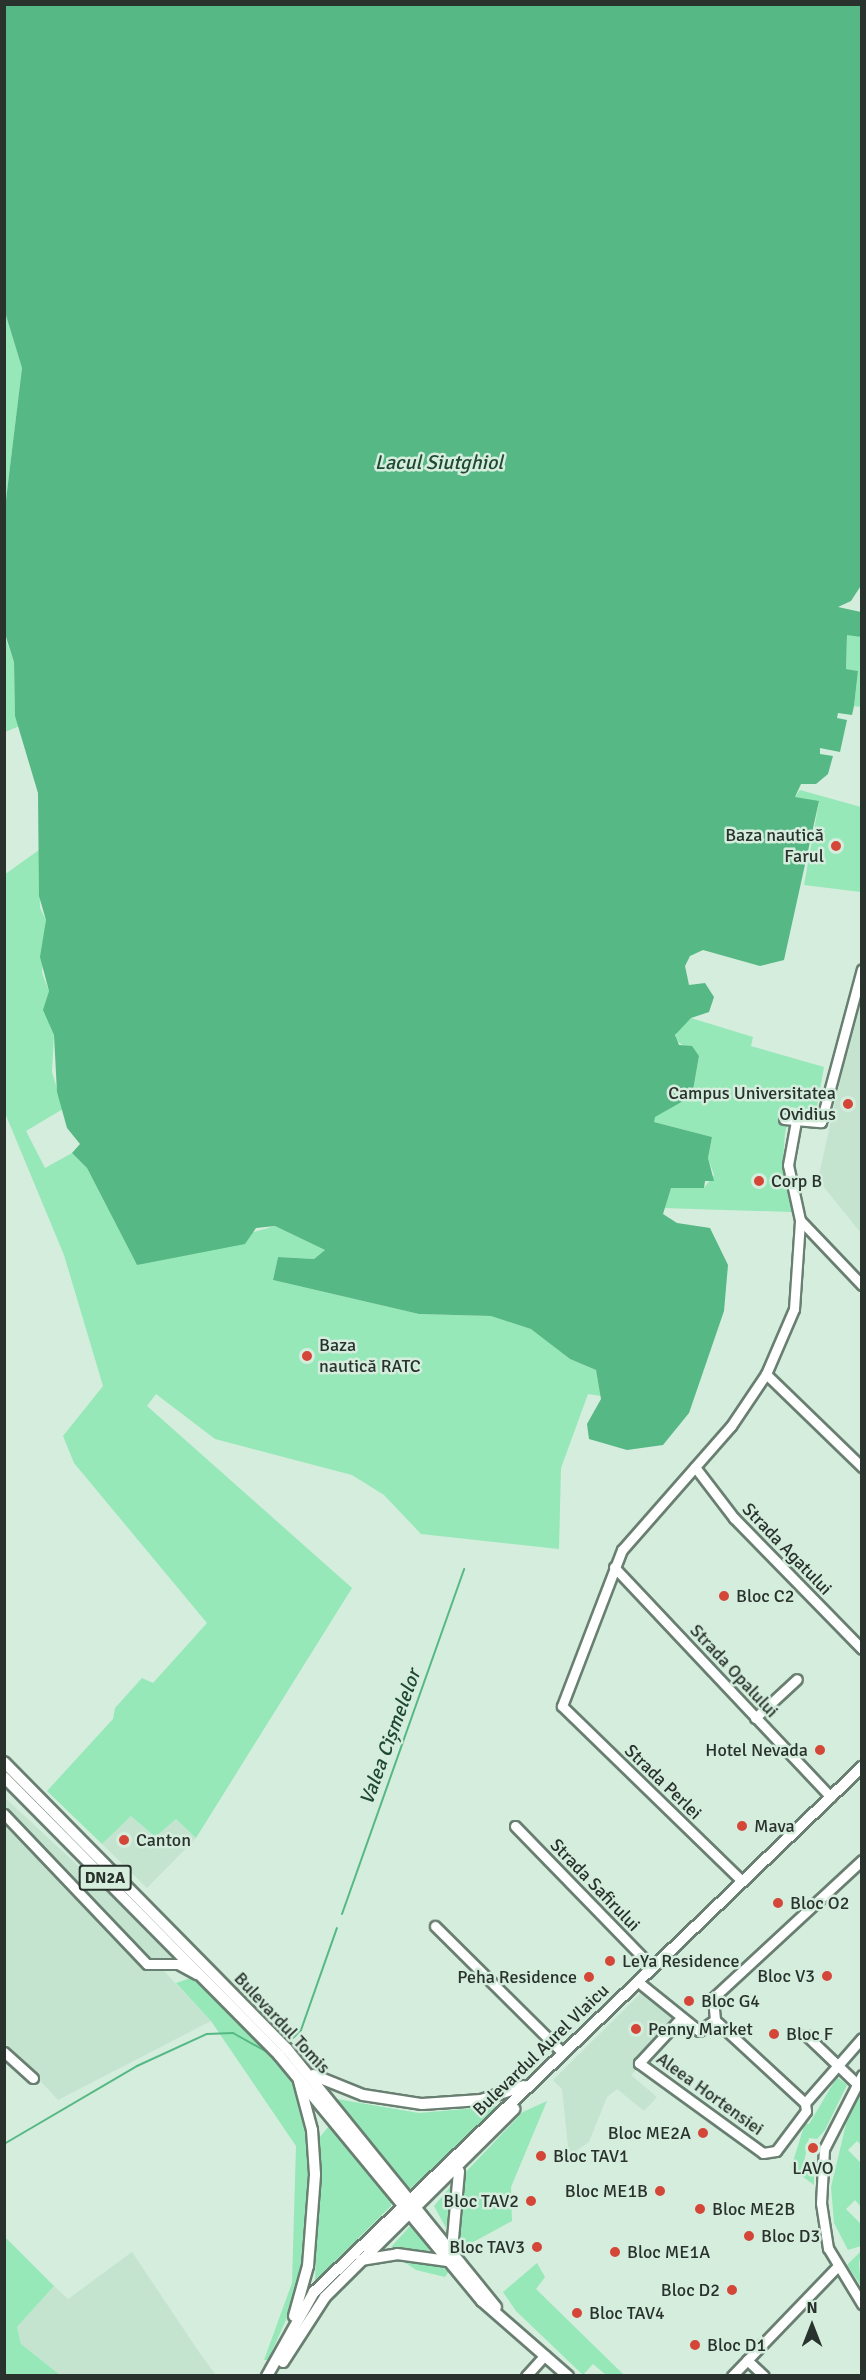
<!DOCTYPE html>
<html>
<head>
<meta charset="utf-8">
<style>
  body { margin:0 }
  #map { position:relative; width:866px; height:2380px; overflow:hidden; background:#d4eddd; font-family:Signika,sans-serif }
  div>[style] { position:absolute }
  .built>* { inset:0; background:#c4e4d0 }
  .green>* { inset:0; background:#96e8b8 }
  .water>* { inset:0; background:#56b884 }
  .stream>* { height:2px; margin:-1px; padding:0 1px; transform-origin:1px; border-radius:1px; background:#56b884 }
  .roads { filter:drop-shadow(2px 0 #697f71) drop-shadow(-2px 0 #697f71) drop-shadow(0 2px #697f71) drop-shadow(0 -2px #697f71) }
  .minor>* { height:9px; margin:-4.5px; padding:0 4.5px; transform-origin:4.5px; border-radius:4.5px; background:#fff }
  .major>* { height:10px; margin:-5px; padding:0 5px; transform-origin:5px; border-radius:5px; background:#fff }
  .dots>* { width:16px; height:16px; translate:-50% -50%; box-sizing:border-box; border:3px solid #d4eddd; border-radius:50% }
  span { translate:-50% -50%; white-space:nowrap; text-align:center; line-height:1.15; -webkit-text-stroke:5px #d4eddd; paint-order:stroke }
  .shield-label span { padding:2px 4px; background:#d4eddd; border:2px solid; border-radius:4px; -webkit-text-stroke-width:0 }
  .shield-label { font-size:16px; color:#29322c; font-weight:700 }
  .poi-label { font-size:18px; color:#29322c }
  .right { translate:-100% -50%; text-align:right }
  .left { translate:0 -50%; text-align:left }
  .street-label { font-size:18px; color:#29322c }
  .water-label { font-size:20px; color:#204933; font-style:italic }
  .frame { position:absolute; inset:0; border:6px solid #29322c; pointer-events:none }
  .north { position:absolute; left:782px; top:2296px; width:60px; height:60px; -webkit-text-stroke:4px #d4eddd; paint-order:stroke; rotate:0deg; font-size:16px; font-weight:700; line-height:24px; text-align:center; color:#29322c }
  .north::after { content:''; display:block; margin:auto; width:21px; height:27px; background:#29322c; clip-path:polygon(50% 0,100% 100%,50% 72%,0 100%) }
</style>
</head>
<body>
<div id="map">
  <div class="built">
    <i style="clip-path:polygon(861px 984px,861px 1233px,818px 1180px)"></i>
    <i style="clip-path:polygon(4px 1797px,178px 1958px,164px 1971px,211px 2021px,58px 2100px,5px 2043px)"></i>
    <i style="clip-path:polygon(131px 1816px,154px 1837px,176px 1819px,196px 1838px,147px 1888px,102px 1844px)"></i>
    <i style="clip-path:polygon(644px 1990px,673px 2020px,632px 2061px,639px 2067px,631px 2075px,657px 2097px,644px 2111px,617px 2089px,607px 2097px,589px 2142px,569px 2156px,562px 2089px,553px 2080px)"></i>
    <i style="clip-path:polygon(132px 2252px,201px 2355px,216px 2375px,60px 2375px,21px 2344px,17px 2327px,54px 2286px,68px 2299px)"></i>
  </div>
  <div class="green">
    <i style="clip-path:polygon(5px 312px,22px 368px,5px 508px)"></i>
    <i style="clip-path:polygon(4px 634px,14px 662px,15px 716px,22px 725px,5px 732px)"></i>
    <i style="clip-path:polygon(847px 634px,861px 637px,861px 707px,854px 706px,858px 671px,846px 669px)"></i>
    <i style="clip-path:polygon(800px 790px,861px 807px,861px 892px,804px 885px,819px 802px,795px 797px)"></i>
    <i style="clip-path:polygon(39px 850px,40px 908px,46px 920px,42px 973px,49px 991px,44px 1010px,54px 1035px,52px 1072px,63px 1109px,26px 1131px,45px 1168px,72px 1153px,87px 1168px,137px 1265px,275px 1226px,325px 1250px,314px 1259px,278px 1257px,273px 1280px,419px 1314px,491px 1316px,532px 1329px,570px 1359px,596px 1370px,601px 1396px,588px 1394px,561px 1468px,559px 1549px,421px 1534px,384px 1495px,352px 1475px,215px 1439px,156px 1394px,147px 1406px,352px 1588px,196px 1838px,176px 1819px,155px 1837px,131px 1816px,102px 1844px,47px 1791px,113px 1719px,115px 1708px,142px 1678px,153px 1683px,207px 1623px,74px 1463px,63px 1436px,103px 1386px,64px 1255px,5px 1113px,4px 875px)"></i>
    <i style="clip-path:polygon(691px 1018px,753px 1037px,751px 1046px,824px 1067px,816px 1112px,791px 1107px,785px 1133px,783px 1160px,792px 1212px,663px 1208px,671px 1188px,704px 1188px,714px 1175px,708px 1158px,712px 1137px,654px 1122px,654px 1117px,692px 1096px,699px 1056px,675px 1040px,677px 1030px)"></i>
    <i style="clip-path:polygon(196px 1976px,265px 2048px,295px 2087px,303px 2108px,310px 2146px,309px 2237px,289px 2313px,268px 2360px,264px 2360px,292px 2283px,296px 2146px,211px 2021px,176px 1983px)"></i>
    <i style="clip-path:polygon(837px 2077px,847px 2085px,825px 2130px,817px 2139px,809px 2138px,803px 2167px,814px 2177px,814px 2185px,791px 2168px,805px 2123px,809px 2124px)"></i>
    <i style="clip-path:polygon(861px 2088px,861px 2145px,857px 2141px,848px 2150px,861px 2163px,861px 2207px,855px 2200px,846px 2209px,861px 2224px,861px 2246px,848px 2250px,834px 2223px,831px 2187px,846px 2124px)"></i>
    <i style="clip-path:polygon(337px 2099px,419px 2113px,499px 2106px,410px 2189px)"></i>
    <i style="clip-path:polygon(547px 2101px,511px 2187px,512px 2221px,466px 2246px,457px 2233px,460px 2178px,523px 2112px)"></i>
    <i style="clip-path:polygon(329px 2126px,391px 2197px,391px 2206px,315px 2281px,320px 2137px)"></i>
    <i style="clip-path:polygon(451px 2186px,449px 2226px,446px 2228px,434px 2206px)"></i>
    <i style="clip-path:polygon(411px 2225px,428px 2243px,429px 2252px,391px 2247px)"></i>
    <i style="clip-path:polygon(4px 2236px,54px 2286px,17px 2327px,21px 2344px,60px 2375px,5px 2375px)"></i>
    <i style="clip-path:polygon(861px 2251px,859px 2264px,861px 2286px,847px 2265px)"></i>
    <i style="clip-path:polygon(400px 2259px,438px 2265px,449px 2271px,445px 2277px,416px 2270px)"></i>
    <i style="clip-path:polygon(537px 2263px,545px 2277px,536px 2289px,624px 2375px,606px 2375px,593px 2364px,583px 2375px,516px 2311px,503px 2292px)"></i>
  </div>
  <div class="water">
    <i style="clip-path:polygon(5px 4px,861px 5px,862px 584px,851px 601px,838px 607px,861px 612px,861px 637px,847px 635px,846px 669px,858px 671px,854px 706px,852px 715px,838px 713px,837px 718px,847px 720px,840px 752px,820px 748px,820px 754px,833px 756px,828px 774px,816px 784px,801px 784px,795px 797px,819px 801px,784px 960px,760px 966px,703px 950px,690px 956px,685px 966px,689px 985px,705px 983px,714px 997px,709px 1012px,691px 1018px,675px 1035px,679px 1045px,692px 1046px,699px 1056px,692px 1096px,655px 1117px,654px 1122px,712px 1137px,708px 1158px,714px 1181px,705px 1181px,704px 1188px,671px 1188px,663px 1214px,677px 1223px,710px 1228px,728px 1265px,724px 1311px,689px 1413px,663px 1445px,627px 1450px,589px 1439px,587px 1424px,601px 1399px,596px 1370px,570px 1359px,531px 1329px,491px 1316px,419px 1314px,273px 1280px,278px 1257px,314px 1259px,325px 1250px,275px 1226px,256px 1228px,245px 1244px,137px 1265px,87px 1168px,72px 1153px,80px 1144px,67px 1128px,57px 1092px,54px 1035px,43px 1010px,49px 991px,40px 957px,46px 920px,39px 896px,38px 793px,15px 716px,14px 662px,5px 634px,5px 508px,22px 368px,5px 312px)"></i>
  </div>
  <div class="stream">
    <i style="left:342px;top:1914px;width:366px;rotate:-70.5deg"></i>
    <i style="left:293px;top:2038px;width:11px;rotate:-45deg"></i>
    <i style="left:301px;top:2030px;width:108px;rotate:-70.6deg"></i>
    <i style="left:4px;top:2144px;width:154px;rotate:-30.4deg"></i>
    <i style="left:137px;top:2066px;width:77px;rotate:-24.6deg"></i>
    <i style="left:207px;top:2034px;width:26px;rotate:-2deg"></i>
    <i style="left:233px;top:2033px;width:41px;rotate:29.1deg"></i>
  </div>
  <div class="roads">
    <div class="minor">
      <i style="left:784px;top:1119px;width:37px;rotate:5deg"></i>
      <i style="left:821px;top:1122px;width:158px;rotate:-75deg"></i>
      <i style="left:800px;top:1220px;width:90px;rotate:46.4deg"></i>
      <i style="left:766px;top:1374px;width:134px;rotate:44.1deg"></i>
      <i style="left:695px;top:1467px;width:64px;rotate:52.6deg"></i>
      <i style="left:734px;top:1518px;width:183px;rotate:45.7deg"></i>
      <i style="left:614px;top:1567px;width:316px;rotate:46.7deg"></i>
      <i style="left:755px;top:1718px;width:57px;rotate:-42.9deg"></i>
      <i style="left:4px;top:1814px;width:207px;rotate:46.4deg"></i>
      <i style="left:147px;top:1964px;width:31px"></i>
      <i style="left:178px;top:1964px;width:21px;rotate:29deg"></i>
      <i style="left:515px;top:1826px;width:195px;rotate:45.8deg"></i>
      <i style="left:742px;top:1881px;width:251px;rotate:-135.8deg"></i>
      <i style="left:562px;top:1706px;width:167px;rotate:-69deg"></i>
      <i style="left:622px;top:1550px;width:165px;rotate:-48.7deg"></i>
      <i style="left:731px;top:1426px;width:63px;rotate:-56.1deg"></i>
      <i style="left:766px;top:1374px;width:71px;rotate:-66.7deg"></i>
      <i style="left:794px;top:1309px;width:89px;rotate:-86.1deg"></i>
      <i style="left:800px;top:1220px;width:56px;rotate:-102.3deg"></i>
      <i style="left:788px;top:1165px;width:45px;rotate:-79.7deg"></i>
      <i style="left:435px;top:1926px;width:180px;rotate:44.8deg"></i>
      <i style="left:642px;top:1985px;width:73px;rotate:38.9deg"></i>
      <i style="left:699px;top:2031px;width:19px;rotate:-35deg"></i>
      <i style="left:715px;top:2020px;width:22px;rotate:-95deg"></i>
      <i style="left:713px;top:1998px;width:203px;rotate:-42.8deg"></i>
      <i style="left:679px;top:2020px;width:59px;rotate:132.9deg"></i>
      <i style="left:639px;top:2063px;width:153px;rotate:36deg"></i>
      <i style="left:763px;top:2153px;width:13px;rotate:-9deg"></i>
      <i style="left:776px;top:2151px;width:50px;rotate:-53.1deg"></i>
      <i style="left:806px;top:2111px;width:8px;rotate:-97deg"></i>
      <i style="left:715px;top:2020px;width:122px;rotate:42.7deg"></i>
      <i style="left:805px;top:2103px;width:86px;rotate:-48.8deg"></i>
      <i style="left:806px;top:2035px;width:69px;rotate:43.8deg"></i>
      <i style="left:4px;top:2052px;width:39px;rotate:42deg"></i>
      <i style="left:862px;top:2075px;width:83px;rotate:117.2deg"></i>
      <i style="left:824px;top:2149px;width:54px;rotate:93.2deg"></i>
      <i style="left:821px;top:2203px;width:46px;rotate:81.2deg"></i>
      <i style="left:828px;top:2248px;width:66px;rotate:58.7deg"></i>
      <i style="left:747px;top:2360px;width:23px;rotate:43deg"></i>
      <i style="left:526px;top:2376px;width:28px;rotate:-48deg"></i>
      <i style="left:732px;top:2376px;width:151px;rotate:-46.1deg"></i>
    </div>
    <div class="major">
      <i style="left:4px;top:1762px;width:403px;rotate:45.4deg"></i>
      <i style="left:287px;top:2049px;width:332px;rotate:51deg"></i>
      <i style="left:4px;top:1777px;width:391px;rotate:45.3deg"></i>
      <i style="left:279px;top:2055px;width:319px;rotate:50.5deg"></i>
      <i style="left:482px;top:2301px;width:114px;rotate:41.1deg"></i>
      <i style="left:313px;top:2075px;width:54px;rotate:21.8deg"></i>
      <i style="left:363px;top:2095px;width:60px;rotate:8.7deg"></i>
      <i style="left:422px;top:2104px;width:59px;rotate:-3.9deg"></i>
      <i style="left:481px;top:2100px;width:45px;rotate:-18deg"></i>
      <i style="left:452px;top:2250px;width:79px;rotate:-84.9deg"></i>
      <i style="left:361px;top:2260px;width:36px;rotate:-9deg"></i>
      <i style="left:397px;top:2254px;width:51px;rotate:7.8deg"></i>
      <i style="left:294px;top:2316px;width:52px;rotate:-74.4deg"></i>
      <i style="left:308px;top:2266px;width:92px;rotate:-85.6deg"></i>
      <i style="left:315px;top:2174px;width:44px;rotate:-93.9deg"></i>
      <i style="left:312px;top:2130px;width:51px;rotate:-104.9deg"></i>
      <i style="left:283px;top:2362px;width:77px;rotate:-57.1deg"></i>
      <i style="left:325px;top:2297px;width:267px;rotate:-44.8deg"></i>
      <i style="left:267px;top:2376px;width:96px;rotate:-60.8deg"></i>
      <i style="left:314px;top:2292px;width:759px;rotate:-43.77deg"></i>
    </div>
  </div>
  <div class="dots">
    <i style="left:836px;top:846px;background:#d44738"></i>
    <i style="left:848px;top:1104px;background:#d44738"></i>
    <i style="left:759px;top:1181px;background:#d44738"></i>
    <i style="left:307px;top:1356px;background:#d44738"></i>
    <i style="left:724px;top:1596px;background:#d44738"></i>
    <i style="left:820px;top:1750px;background:#d44738"></i>
    <i style="left:742px;top:1826px;background:#d44738"></i>
    <i style="left:124px;top:1840px;background:#d44738"></i>
    <i style="left:778px;top:1903px;background:#d44738"></i>
    <i style="left:610px;top:1961px;background:#d44738"></i>
    <i style="left:827px;top:1976px;background:#d44738"></i>
    <i style="left:589px;top:1977px;background:#d44738"></i>
    <i style="left:689px;top:2001px;background:#d44738"></i>
    <i style="left:636px;top:2029px;background:#d44738"></i>
    <i style="left:774px;top:2034px;background:#d44738"></i>
    <i style="left:703px;top:2133px;background:#d44738"></i>
    <i style="left:813px;top:2148px;background:#d44738"></i>
    <i style="left:541px;top:2156px;background:#d44738"></i>
    <i style="left:660px;top:2191px;background:#d44738"></i>
    <i style="left:531px;top:2201px;background:#d44738"></i>
    <i style="left:700px;top:2209px;background:#d44738"></i>
    <i style="left:749px;top:2236px;background:#d44738"></i>
    <i style="left:537px;top:2247px;background:#d44738"></i>
    <i style="left:615px;top:2252px;background:#d44738"></i>
    <i style="left:732px;top:2290px;background:#d44738"></i>
    <i style="left:577px;top:2313px;background:#d44738"></i>
    <i style="left:695px;top:2345px;background:#d44738"></i>
  </div>
  <div class="shield-label">
    <span style="left:105px;top:1878px">DN2A</span>
  </div>
  <div class="poi-label">
    <span class="right" style="left:824px;top:846px">Baza nautică<br>Farul</span>
    <span class="right" style="left:836px;top:1104px">Campus Universitatea<br>Ovidius</span>
    <span class="left" style="left:771px;top:1181px">Corp B</span>
    <span class="left" style="left:319px;top:1356px">Baza<br>nautică RATC</span>
    <span class="left" style="left:736px;top:1596px">Bloc C2</span>
    <span class="right" style="left:808px;top:1750px">Hotel Nevada</span>
    <span class="left" style="left:754px;top:1826px">Mava</span>
    <span class="left" style="left:136px;top:1840px">Canton</span>
    <span class="left" style="left:790px;top:1903px">Bloc O2</span>
    <span class="left" style="left:622px;top:1961px">LeYa Residence</span>
    <span class="right" style="left:815px;top:1976px">Bloc V3</span>
    <span class="right" style="left:577px;top:1977px">Peha Residence</span>
    <span class="left" style="left:701px;top:2001px">Bloc G4</span>
    <span class="left" style="left:648px;top:2029px">Penny Market</span>
    <span class="left" style="left:786px;top:2034px">Bloc F</span>
    <span class="right" style="left:691px;top:2133px">Bloc ME2A</span>
    <span class="left" style="left:553px;top:2156px">Bloc TAV1</span>
    <span style="left:813px;top:2168px">LAVO</span>
    <span class="right" style="left:648px;top:2191px">Bloc ME1B</span>
    <span class="right" style="left:519px;top:2201px">Bloc TAV2</span>
    <span class="left" style="left:712px;top:2209px">Bloc ME2B</span>
    <span class="left" style="left:761px;top:2236px">Bloc D3</span>
    <span class="right" style="left:525px;top:2247px">Bloc TAV3</span>
    <span class="left" style="left:627px;top:2252px">Bloc ME1A</span>
    <span class="right" style="left:720px;top:2290px">Bloc D2</span>
    <span class="left" style="left:589px;top:2313px">Bloc TAV4</span>
    <span class="left" style="left:707px;top:2345px">Bloc D1</span>
  </div>
  <div class="street-label">
    <span style="left:787px;top:1549px;rotate:46deg">Strada Agatului</span>
    <span style="left:734px;top:1671px;rotate:47deg">Strada Opalului</span>
    <span style="left:663px;top:1782px;rotate:44deg">Strada Perlei</span>
    <span style="left:595px;top:1885px;rotate:46deg">Strada Safirului</span>
    <span style="left:282px;top:2023px;rotate:47deg">Bulevardul Tomis</span>
    <span style="left:541px;top:2050px;rotate:-44deg">Bulevardul Aurel Vlaicu</span>
    <span style="left:710px;top:2094px;rotate:36deg">Aleea Hortensiei</span>
  </div>
  <div class="water-label">
    <span style="left:439px;top:462px">Lacul Siutghiol</span>
    <span style="left:390px;top:1737px;rotate:-70deg">Valea Cișmelelor</span>
  </div>
  <div class="frame"></div>
  <div class="north">N</div>
</div>
</body>
</html>
